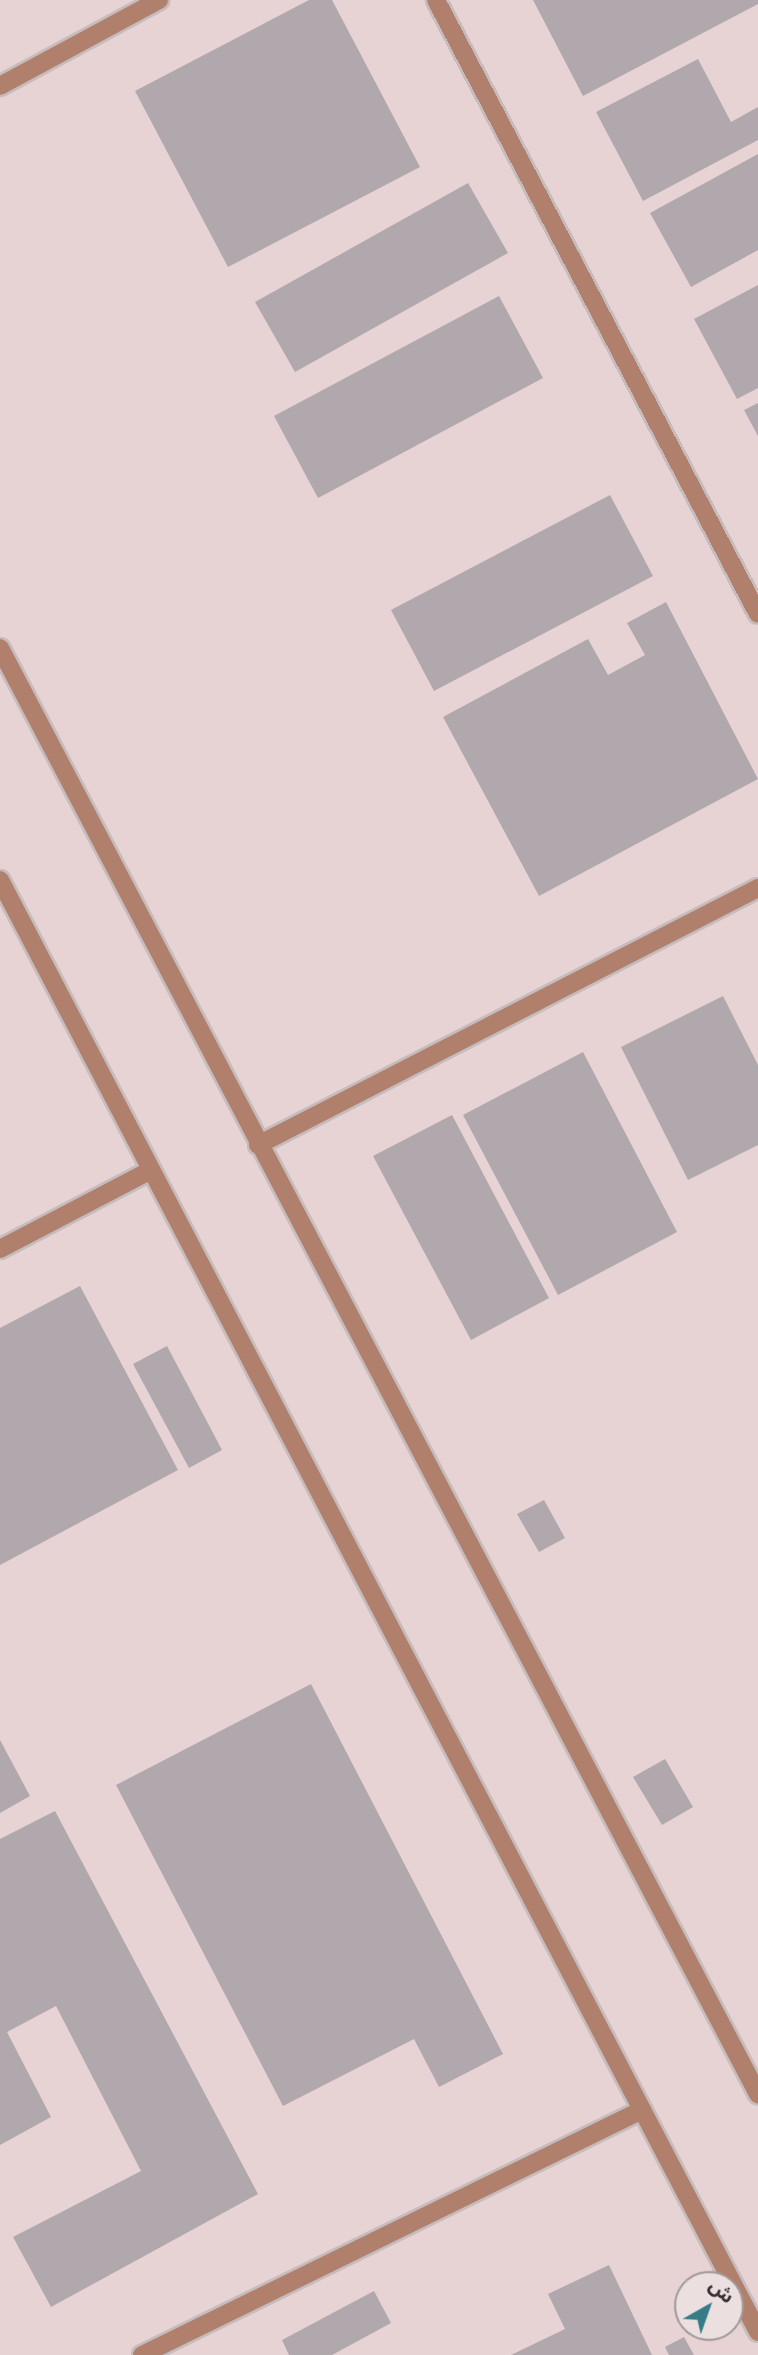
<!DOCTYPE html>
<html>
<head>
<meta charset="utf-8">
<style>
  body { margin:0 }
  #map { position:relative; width:758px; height:2355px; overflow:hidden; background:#ebdfe0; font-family:"Nunito Sans","Noto Sans Arabic",sans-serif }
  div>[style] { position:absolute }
  .built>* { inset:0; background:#e7d2d4 }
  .building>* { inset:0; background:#b1a8ae }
  .roads { filter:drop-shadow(2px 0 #c6bcbd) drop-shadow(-2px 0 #c6bcbd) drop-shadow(0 2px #c6bcbd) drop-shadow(0 -2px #c6bcbd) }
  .minor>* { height:18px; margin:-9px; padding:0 9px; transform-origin:9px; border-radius:9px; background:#b1806c }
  span { translate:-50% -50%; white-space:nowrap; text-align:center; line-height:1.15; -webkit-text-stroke:5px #ebdfe0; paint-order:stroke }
  .north { position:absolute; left:674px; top:2271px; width:70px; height:70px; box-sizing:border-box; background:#ebdfe0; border:2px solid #a19999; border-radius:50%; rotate:40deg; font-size:19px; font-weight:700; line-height:28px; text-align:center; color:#332f2f }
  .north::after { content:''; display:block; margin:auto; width:24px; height:32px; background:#357c87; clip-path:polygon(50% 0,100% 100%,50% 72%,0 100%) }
</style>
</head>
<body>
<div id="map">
  <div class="built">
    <i style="clip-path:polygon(evenodd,0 0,758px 0,758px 2355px,0 2355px,0 0,688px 2285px,730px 2285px,730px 2327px,688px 2327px,688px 2285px)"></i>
  </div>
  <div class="building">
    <i style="clip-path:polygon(309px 0,332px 0,420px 167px,228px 267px,135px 91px)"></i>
    <i style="clip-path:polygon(533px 0,758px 0,758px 4px,583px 96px)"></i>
    <i style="clip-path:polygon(698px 59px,731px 122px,758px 107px,758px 140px,643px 201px,596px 112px)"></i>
    <i style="clip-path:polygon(758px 154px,758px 250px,691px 287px,650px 213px)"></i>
    <i style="clip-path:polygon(468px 183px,508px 253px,295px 372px,255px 302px)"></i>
    <i style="clip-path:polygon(758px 285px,758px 388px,737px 399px,694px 319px)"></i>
    <i style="clip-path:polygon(499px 296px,543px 378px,318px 498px,274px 416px)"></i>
    <i style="clip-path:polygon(758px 403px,758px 436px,744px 410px)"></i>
    <i style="clip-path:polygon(610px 495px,653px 576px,434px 691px,391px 610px)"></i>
    <i style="clip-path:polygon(666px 602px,758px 779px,539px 896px,443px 717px,588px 639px,608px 675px,645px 655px,627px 623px)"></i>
    <i style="clip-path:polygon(723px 996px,758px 1065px,758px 1145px,688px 1180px,621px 1047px)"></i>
    <i style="clip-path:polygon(583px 1052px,677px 1232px,558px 1295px,463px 1115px)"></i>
    <i style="clip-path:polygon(452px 1115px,549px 1298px,471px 1340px,373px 1156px)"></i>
    <i style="clip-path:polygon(80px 1286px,178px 1470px,0 1565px,0 1328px)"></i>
    <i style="clip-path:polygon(167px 1346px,222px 1450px,189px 1468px,133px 1364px)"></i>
    <i style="clip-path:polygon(544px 1500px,565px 1538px,539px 1552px,517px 1514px)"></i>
    <i style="clip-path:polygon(311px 1684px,503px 2054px,439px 2087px,414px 2039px,283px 2106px,116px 1785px)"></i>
    <i style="clip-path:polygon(0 1740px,30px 1796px,0 1813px)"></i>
    <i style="clip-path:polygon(665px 1759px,693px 1807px,662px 1825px,633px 1777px)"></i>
    <i style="clip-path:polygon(55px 1811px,258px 2194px,51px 2307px,13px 2237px,141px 2171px,56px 2006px,7px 2032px,51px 2117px,0 2145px,0 1839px)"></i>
    <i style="clip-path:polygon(609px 2265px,652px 2355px,511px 2355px,565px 2329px,548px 2294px)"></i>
    <i style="clip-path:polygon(374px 2291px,391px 2323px,332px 2355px,289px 2355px,282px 2340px)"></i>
    <i style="clip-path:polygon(684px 2337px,694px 2355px,669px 2355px,665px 2347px)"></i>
  </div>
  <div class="roads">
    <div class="minor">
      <i style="left:436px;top:0;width:693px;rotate:62.33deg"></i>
      <i style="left:0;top:86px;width:181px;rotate:-28.4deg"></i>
      <i style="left:0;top:648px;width:1633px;rotate:62.34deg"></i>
      <i style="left:0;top:880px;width:1638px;rotate:62.43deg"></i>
      <i style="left:258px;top:1145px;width:562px;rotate:-27.2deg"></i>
      <i style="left:0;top:1249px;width:170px;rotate:-27.6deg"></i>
      <i style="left:142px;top:2355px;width:557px;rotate:-26.1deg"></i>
    </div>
  </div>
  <div class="north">ش</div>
</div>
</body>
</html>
